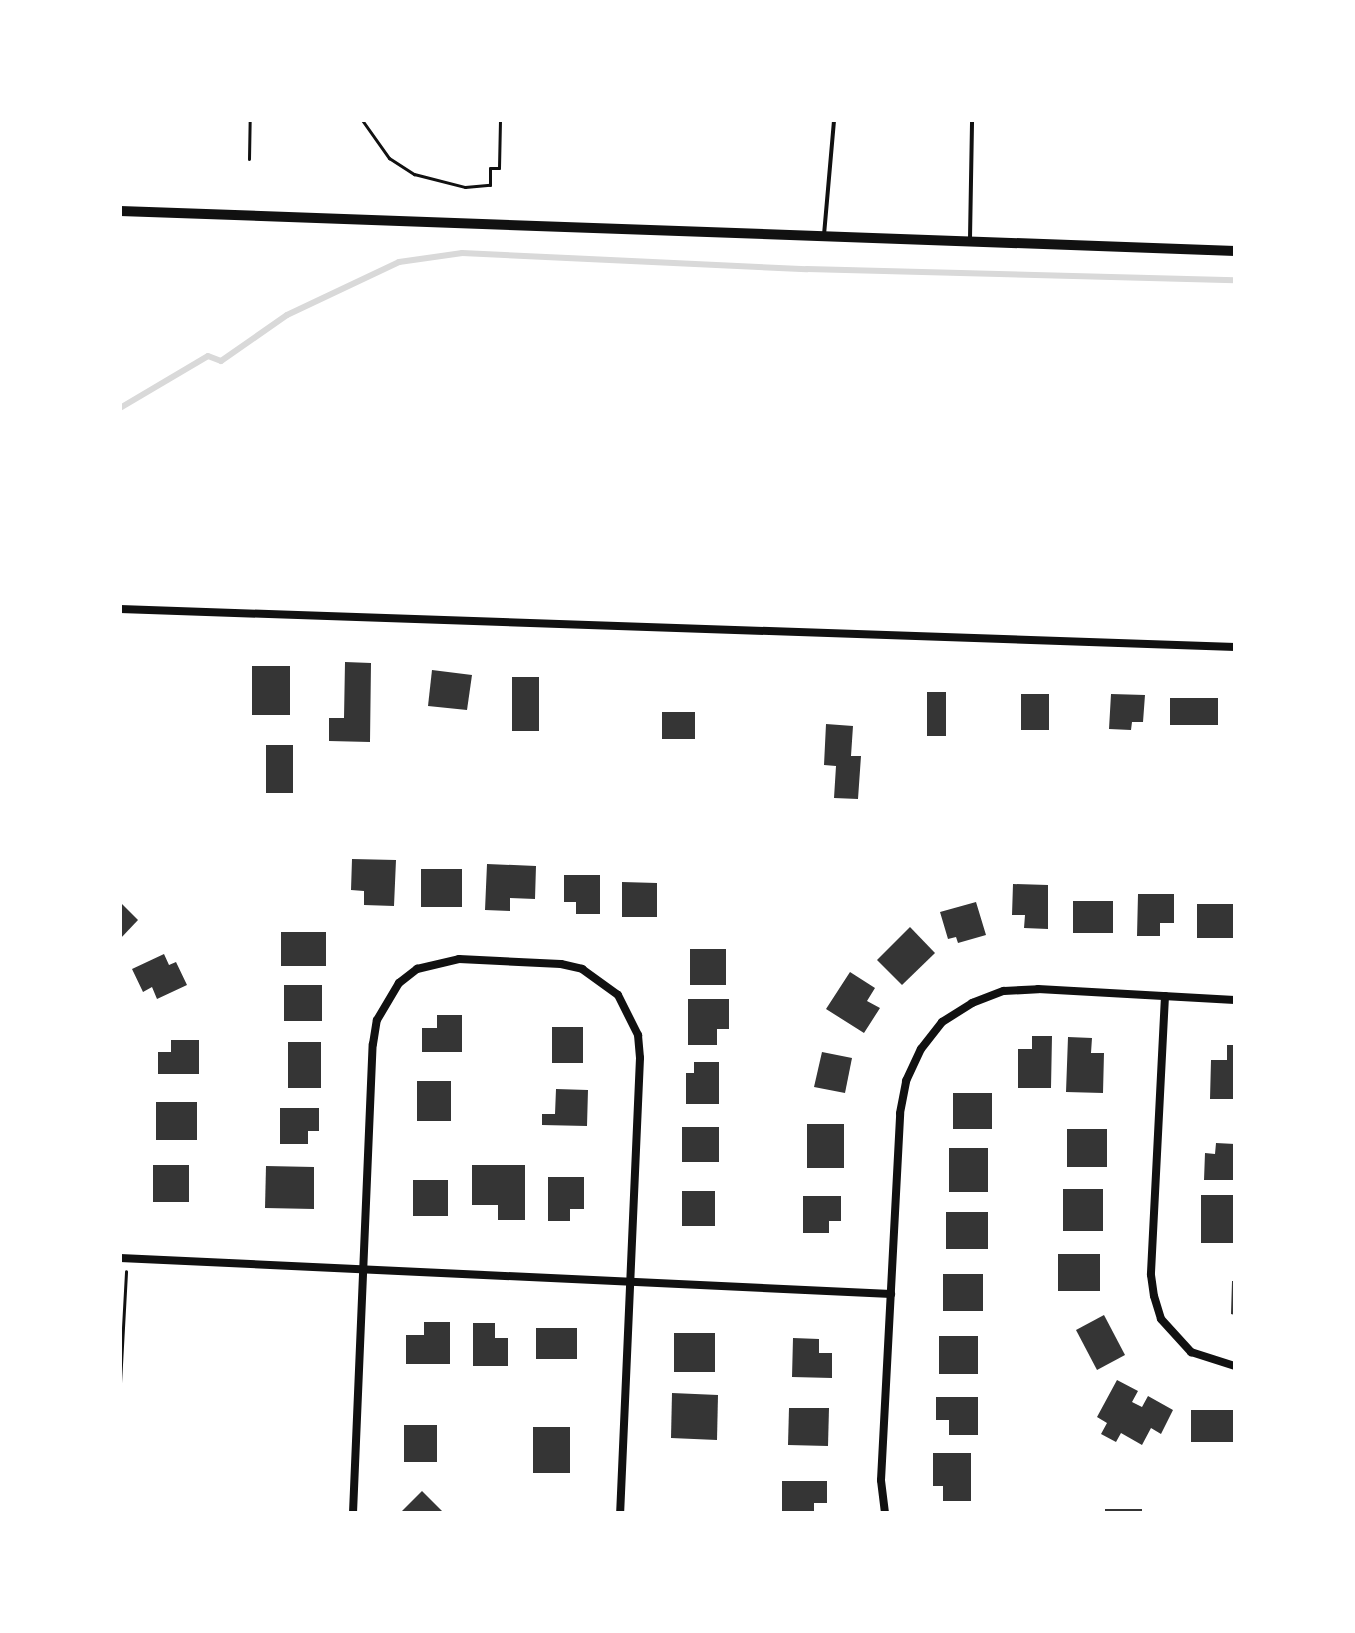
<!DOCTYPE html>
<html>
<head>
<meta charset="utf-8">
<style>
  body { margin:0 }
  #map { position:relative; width:1355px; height:1633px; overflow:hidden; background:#fff; font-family:"DejaVu Sans",sans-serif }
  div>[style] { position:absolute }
  .stream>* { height:6px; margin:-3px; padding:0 3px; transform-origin:3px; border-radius:3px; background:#d9d9d9 }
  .building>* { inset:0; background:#353535 }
  .path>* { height:3px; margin:-1.5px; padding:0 1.5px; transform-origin:1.5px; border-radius:1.5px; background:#111 }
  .service>* { height:4px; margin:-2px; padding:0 2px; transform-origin:2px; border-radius:2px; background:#111 }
  .minor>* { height:8px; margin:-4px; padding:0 4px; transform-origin:4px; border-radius:4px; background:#111 }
  .tertiary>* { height:10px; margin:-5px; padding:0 5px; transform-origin:5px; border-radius:5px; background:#111 }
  span { translate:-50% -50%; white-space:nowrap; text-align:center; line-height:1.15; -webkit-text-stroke:7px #fff; paint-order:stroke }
  .frame { position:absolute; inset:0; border:122px solid #fff; pointer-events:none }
</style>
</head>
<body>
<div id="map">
  <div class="stream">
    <i style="left:120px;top:408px;width:102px;rotate:-30.6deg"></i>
    <i style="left:208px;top:356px;width:14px;rotate:21deg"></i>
    <i style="left:221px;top:361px;width:80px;rotate:-34.9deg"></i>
    <i style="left:287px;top:315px;width:124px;rotate:-25.3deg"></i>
    <i style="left:399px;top:262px;width:64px;rotate:-8.1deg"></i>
    <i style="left:462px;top:253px;width:345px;rotate:2.7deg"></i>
    <i style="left:807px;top:269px;width:428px;rotate:1.5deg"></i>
  </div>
  <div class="building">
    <i style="clip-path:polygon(345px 662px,371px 663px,370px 742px,329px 741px,329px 718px,344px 718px)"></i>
    <i style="clip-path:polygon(252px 666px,290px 666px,290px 715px,252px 715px)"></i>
    <i style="clip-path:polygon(432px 670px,472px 675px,467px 710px,428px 706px)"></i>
    <i style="clip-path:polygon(512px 677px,539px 677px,539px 731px,512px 731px)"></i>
    <i style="clip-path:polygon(927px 692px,946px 692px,946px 736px,927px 736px)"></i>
    <i style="clip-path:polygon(1021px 694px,1049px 694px,1049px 730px,1021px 730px)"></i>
    <i style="clip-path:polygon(1111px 694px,1145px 695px,1143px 722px,1132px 722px,1131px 730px,1109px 729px)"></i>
    <i style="clip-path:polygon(1170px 698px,1218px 698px,1218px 725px,1170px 725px)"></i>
    <i style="clip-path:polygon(662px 712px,695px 712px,695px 739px,662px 739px)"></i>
    <i style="clip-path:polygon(826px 724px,853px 726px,851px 756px,861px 756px,858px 799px,834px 798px,836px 766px,824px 765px)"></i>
    <i style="clip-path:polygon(266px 745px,293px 745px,293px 793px,266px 793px)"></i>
    <i style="clip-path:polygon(352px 859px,396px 860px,394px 906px,364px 905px,364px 891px,351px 890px)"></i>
    <i style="clip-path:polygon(487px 864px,536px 866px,535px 899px,510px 898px,510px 911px,485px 910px)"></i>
    <i style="clip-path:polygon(421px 869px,462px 869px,462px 907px,421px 907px)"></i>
    <i style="clip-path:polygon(564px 875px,600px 875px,600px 914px,576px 914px,576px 902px,564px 902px)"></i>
    <i style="clip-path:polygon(622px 882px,657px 883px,657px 917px,622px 917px)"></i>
    <i style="clip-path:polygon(1013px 884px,1048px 885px,1048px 929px,1024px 928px,1025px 915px,1012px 915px)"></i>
    <i style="clip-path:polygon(1138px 894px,1174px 894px,1174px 923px,1160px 923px,1160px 936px,1137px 936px)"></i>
    <i style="clip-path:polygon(1073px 901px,1113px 901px,1113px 933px,1073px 933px)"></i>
    <i style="clip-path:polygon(120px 902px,138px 920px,120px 939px)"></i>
    <i style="clip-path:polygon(976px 902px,986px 935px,958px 943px,956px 937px,948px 939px,940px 912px)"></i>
    <i style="clip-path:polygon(1197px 904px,1235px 904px,1235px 938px,1197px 938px)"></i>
    <i style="clip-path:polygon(910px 927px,935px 953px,902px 985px,877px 960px)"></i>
    <i style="clip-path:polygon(281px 932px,326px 932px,326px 966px,281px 966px)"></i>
    <i style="clip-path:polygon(690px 949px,726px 949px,726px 985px,690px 985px)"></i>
    <i style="clip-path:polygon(164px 954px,169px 965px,176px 962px,187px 985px,157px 999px,152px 987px,143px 992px,132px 969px)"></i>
    <i style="clip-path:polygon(850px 972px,875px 988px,867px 1001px,880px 1008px,864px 1033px,826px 1009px)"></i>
    <i style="clip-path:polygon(284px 985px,322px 985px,322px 1021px,284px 1021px)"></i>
    <i style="clip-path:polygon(688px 999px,729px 999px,729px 1029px,717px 1029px,717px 1045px,688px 1045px)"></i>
    <i style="clip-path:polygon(437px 1015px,462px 1015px,462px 1052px,422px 1052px,422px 1028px,437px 1028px)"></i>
    <i style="clip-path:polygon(552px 1027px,583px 1027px,583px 1063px,552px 1063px)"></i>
    <i style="clip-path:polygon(1032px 1036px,1052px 1036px,1051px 1088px,1018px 1088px,1018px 1049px,1032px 1049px)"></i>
    <i style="clip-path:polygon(1068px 1037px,1092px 1038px,1091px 1053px,1104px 1053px,1103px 1093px,1066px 1092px)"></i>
    <i style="clip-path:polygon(171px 1040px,199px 1040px,199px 1074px,158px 1074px,158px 1052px,171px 1052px)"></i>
    <i style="clip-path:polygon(288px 1042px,321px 1042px,321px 1088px,288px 1088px)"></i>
    <i style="clip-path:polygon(1227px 1045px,1235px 1045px,1235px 1099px,1210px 1099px,1211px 1060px,1227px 1060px)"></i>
    <i style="clip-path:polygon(822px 1052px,852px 1058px,845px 1093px,814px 1087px)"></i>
    <i style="clip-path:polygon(694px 1062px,719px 1062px,719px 1104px,686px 1104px,686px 1073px,694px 1073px)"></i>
    <i style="clip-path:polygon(417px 1081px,451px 1081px,451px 1121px,417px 1121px)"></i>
    <i style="clip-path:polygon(556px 1089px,588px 1090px,587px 1126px,542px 1125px,542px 1114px,555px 1114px)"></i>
    <i style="clip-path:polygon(953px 1093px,992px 1093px,992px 1129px,953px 1129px)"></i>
    <i style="clip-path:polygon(156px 1102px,197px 1102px,197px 1140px,156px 1140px)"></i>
    <i style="clip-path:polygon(280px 1108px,319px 1108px,319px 1131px,308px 1131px,308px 1144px,280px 1144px)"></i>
    <i style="clip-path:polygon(807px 1124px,844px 1124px,844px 1168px,807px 1168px)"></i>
    <i style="clip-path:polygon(682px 1127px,719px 1127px,719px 1162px,682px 1162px)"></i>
    <i style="clip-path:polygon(1067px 1129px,1107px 1129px,1107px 1167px,1067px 1167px)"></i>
    <i style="clip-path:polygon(1216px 1143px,1235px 1144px,1235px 1180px,1204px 1180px,1205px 1153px,1215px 1154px)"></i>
    <i style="clip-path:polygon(949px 1148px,988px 1148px,988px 1192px,949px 1192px)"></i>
    <i style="clip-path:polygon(153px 1165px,189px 1165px,189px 1202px,153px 1202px)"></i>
    <i style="clip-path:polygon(472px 1165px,525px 1165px,525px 1220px,498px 1220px,498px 1205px,472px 1205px)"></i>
    <i style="clip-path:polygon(266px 1166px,314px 1167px,314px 1209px,265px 1208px)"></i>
    <i style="clip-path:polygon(548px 1177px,584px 1177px,584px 1209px,570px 1209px,570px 1221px,548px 1221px)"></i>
    <i style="clip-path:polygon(413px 1180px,448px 1180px,448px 1216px,413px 1216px)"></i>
    <i style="clip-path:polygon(1063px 1189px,1103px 1189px,1103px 1231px,1063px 1231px)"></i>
    <i style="clip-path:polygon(682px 1191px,715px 1191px,715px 1226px,682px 1226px)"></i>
    <i style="clip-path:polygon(1201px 1195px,1233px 1195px,1233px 1243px,1201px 1243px)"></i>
    <i style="clip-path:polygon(803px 1196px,841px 1196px,841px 1221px,829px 1221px,829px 1233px,803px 1233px)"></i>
    <i style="clip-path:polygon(946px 1212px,988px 1212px,988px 1249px,946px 1249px)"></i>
    <i style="clip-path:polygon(1058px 1254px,1100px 1254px,1100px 1291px,1058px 1291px)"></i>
    <i style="clip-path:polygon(943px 1274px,983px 1274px,983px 1311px,943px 1311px)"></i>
    <i style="clip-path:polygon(1232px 1281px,1235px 1281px,1235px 1315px,1231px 1314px)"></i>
    <i style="clip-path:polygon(1104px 1315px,1125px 1355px,1097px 1370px,1076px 1330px)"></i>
    <i style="clip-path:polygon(424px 1322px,450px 1322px,450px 1364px,406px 1364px,406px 1335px,424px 1335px)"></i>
    <i style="clip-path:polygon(473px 1323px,495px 1323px,495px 1338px,508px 1338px,508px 1366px,473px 1366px)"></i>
    <i style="clip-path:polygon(536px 1328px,577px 1328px,577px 1359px,536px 1359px)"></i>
    <i style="clip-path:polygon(674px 1333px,715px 1333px,715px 1372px,674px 1372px)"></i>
    <i style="clip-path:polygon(939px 1336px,978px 1336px,978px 1374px,939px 1374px)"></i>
    <i style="clip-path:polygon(793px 1338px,819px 1339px,819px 1353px,832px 1353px,832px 1378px,792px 1377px)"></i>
    <i style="clip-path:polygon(1117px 1380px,1138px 1391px,1132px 1402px,1142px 1407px,1148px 1396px,1173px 1410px,1161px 1434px,1151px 1428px,1142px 1445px,1121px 1433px,1116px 1442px,1101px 1434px,1107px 1423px,1097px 1417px)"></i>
    <i style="clip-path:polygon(672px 1393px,718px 1395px,717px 1440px,671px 1438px)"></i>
    <i style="clip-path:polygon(936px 1397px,978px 1397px,978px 1435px,949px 1435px,949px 1420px,936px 1420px)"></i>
    <i style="clip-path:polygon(789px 1408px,829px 1408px,828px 1446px,788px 1445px)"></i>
    <i style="clip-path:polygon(1191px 1410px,1235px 1410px,1235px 1442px,1191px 1442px)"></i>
    <i style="clip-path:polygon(404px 1425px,437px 1425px,437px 1462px,404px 1462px)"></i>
    <i style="clip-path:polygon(533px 1427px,570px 1427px,570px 1473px,533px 1473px)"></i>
    <i style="clip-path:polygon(933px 1453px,971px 1453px,971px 1501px,943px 1501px,943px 1486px,933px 1486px)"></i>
    <i style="clip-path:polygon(782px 1481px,827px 1481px,827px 1503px,814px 1503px,814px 1513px,782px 1513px)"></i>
    <i style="clip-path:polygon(422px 1491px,444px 1513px,400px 1513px)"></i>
    <i style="clip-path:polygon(1105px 1509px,1142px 1509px,1142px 1513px,1105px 1513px)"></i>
  </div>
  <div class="path">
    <i style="left:362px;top:120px;width:47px;rotate:54.6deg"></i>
    <i style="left:389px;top:158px;width:30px;rotate:33deg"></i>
    <i style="left:414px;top:174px;width:53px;rotate:14.3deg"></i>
    <i style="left:465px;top:187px;width:25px;rotate:-5deg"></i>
    <i style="left:490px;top:185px;width:17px;rotate:-90deg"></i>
    <i style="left:490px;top:168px;width:9px"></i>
    <i style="left:499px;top:168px;width:48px;rotate:-88.8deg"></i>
    <i style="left:249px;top:159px;width:39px;rotate:-89deg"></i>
    <i style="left:120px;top:1383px;width:112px;rotate:-86.9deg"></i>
  </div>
  <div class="service">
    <i style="left:824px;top:235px;width:115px;rotate:-85deg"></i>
    <i style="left:970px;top:238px;width:118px;rotate:-89deg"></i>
  </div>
  <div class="minor">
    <i style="left:120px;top:609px;width:1116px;rotate:1.95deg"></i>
    <i style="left:1165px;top:996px;width:279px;rotate:92.9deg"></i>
    <i style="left:1151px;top:1275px;width:21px;rotate:82deg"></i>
    <i style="left:1154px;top:1296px;width:24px;rotate:73deg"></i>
    <i style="left:1161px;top:1319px;width:45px;rotate:47.7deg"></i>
    <i style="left:1191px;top:1352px;width:46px;rotate:17.7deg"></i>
    <i style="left:120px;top:1258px;width:772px;rotate:2.67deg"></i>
    <i style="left:353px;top:1513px;width:469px;rotate:-87.6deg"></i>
    <i style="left:373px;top:1044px;width:24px;rotate:-81deg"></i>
    <i style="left:377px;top:1020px;width:43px;rotate:-59.3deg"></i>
    <i style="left:399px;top:983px;width:23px;rotate:-38deg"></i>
    <i style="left:417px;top:969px;width:43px;rotate:-13.4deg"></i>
    <i style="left:459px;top:959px;width:102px;rotate:2.8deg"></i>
    <i style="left:561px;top:964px;width:22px;rotate:13deg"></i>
    <i style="left:582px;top:969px;width:44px;rotate:35.8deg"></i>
    <i style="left:618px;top:995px;width:45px;rotate:63.4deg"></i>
    <i style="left:638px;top:1035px;width:23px;rotate:85deg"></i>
    <i style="left:640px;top:1058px;width:455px;rotate:92.5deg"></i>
    <i style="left:885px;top:1513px;width:33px;rotate:-97deg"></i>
    <i style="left:881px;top:1480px;width:367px;rotate:-87deg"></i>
    <i style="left:900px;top:1113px;width:33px;rotate:-79deg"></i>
    <i style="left:906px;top:1081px;width:35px;rotate:-65deg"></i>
    <i style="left:921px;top:1049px;width:34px;rotate:-52deg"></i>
    <i style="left:942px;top:1022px;width:36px;rotate:-32deg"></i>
    <i style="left:972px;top:1003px;width:34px;rotate:-21deg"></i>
    <i style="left:1004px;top:991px;width:34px;rotate:-3deg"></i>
    <i style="left:1038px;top:989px;width:197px;rotate:3.2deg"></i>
  </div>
  <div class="tertiary">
    <i style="left:120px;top:211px;width:1116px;rotate:2.05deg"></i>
  </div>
  <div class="frame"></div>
</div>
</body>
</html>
